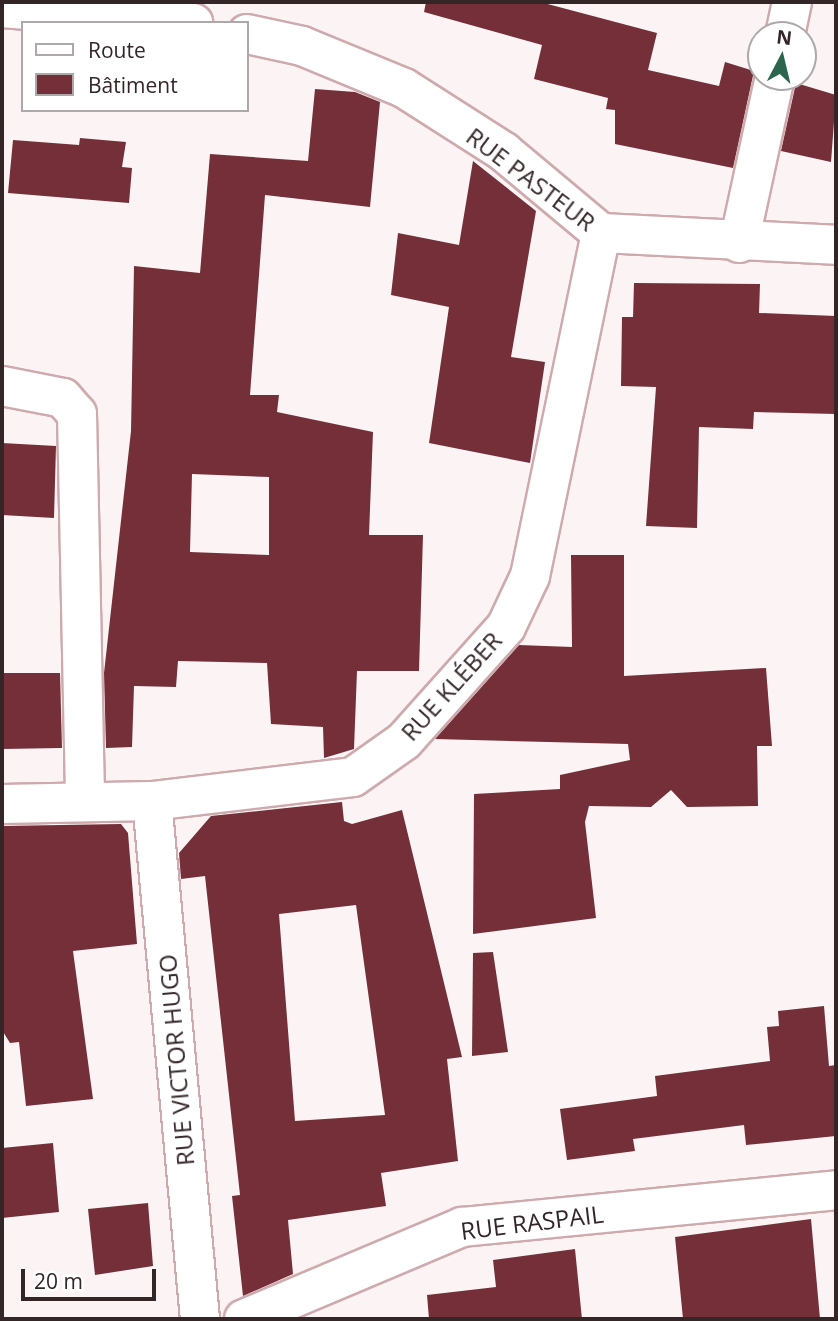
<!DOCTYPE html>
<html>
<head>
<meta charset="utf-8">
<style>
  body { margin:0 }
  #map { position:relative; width:838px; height:1321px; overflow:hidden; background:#fcf4f4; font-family:"Open Sans",sans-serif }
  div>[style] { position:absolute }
  .building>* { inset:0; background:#742f39 }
  .roads { filter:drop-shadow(2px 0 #cfaaad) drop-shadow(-2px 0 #cfaaad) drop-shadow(0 2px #cfaaad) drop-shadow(0 -2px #cfaaad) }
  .minor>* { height:38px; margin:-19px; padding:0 19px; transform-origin:19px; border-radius:19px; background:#fff }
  span { translate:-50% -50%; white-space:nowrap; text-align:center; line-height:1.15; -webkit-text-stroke:7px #fff; paint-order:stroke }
  .street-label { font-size:24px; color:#342627 }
  .frame { position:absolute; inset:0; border:4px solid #342627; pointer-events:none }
  .legend { position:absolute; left:21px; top:21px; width:228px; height:91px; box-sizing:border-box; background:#fff; border:2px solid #aea8a9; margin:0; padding:9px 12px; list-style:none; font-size:21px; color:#342627 }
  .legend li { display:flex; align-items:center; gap:14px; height:35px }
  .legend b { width:35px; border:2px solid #aea8a9 }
  .north { position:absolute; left:747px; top:21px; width:70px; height:70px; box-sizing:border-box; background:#fff; border:2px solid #aea8a9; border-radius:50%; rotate:7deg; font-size:19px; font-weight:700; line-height:28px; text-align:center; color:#342627 }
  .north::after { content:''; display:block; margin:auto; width:24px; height:32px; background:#2c654d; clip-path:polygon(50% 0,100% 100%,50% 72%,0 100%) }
  .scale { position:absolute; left:21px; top:1269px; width:135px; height:32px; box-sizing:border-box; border:4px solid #342627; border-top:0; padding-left:9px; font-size:21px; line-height:24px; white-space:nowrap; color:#342627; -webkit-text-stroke:5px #fff; paint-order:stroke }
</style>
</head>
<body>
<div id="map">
  <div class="building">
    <i style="clip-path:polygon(426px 2px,540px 2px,657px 33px,648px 70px,719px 86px,725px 62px,754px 71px,733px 168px,615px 144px,615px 110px,606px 109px,608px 98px,534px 79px,542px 45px,424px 12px)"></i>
    <i style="clip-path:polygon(796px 83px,836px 95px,831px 162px,781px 151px)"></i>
    <i style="clip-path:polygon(evenodd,315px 89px,355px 92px,380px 102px,370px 207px,265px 195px,250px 395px,279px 395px,277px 412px,373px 432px,369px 535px,423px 535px,419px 671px,357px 671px,354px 749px,324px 758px,323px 727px,271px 724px,267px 663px,178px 661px,176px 687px,134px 686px,132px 747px,106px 748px,104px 673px,131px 431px,134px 266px,200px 273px,210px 154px,308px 161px,315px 89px,192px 474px,269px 477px,269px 555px,190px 552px,192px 474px)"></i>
    <i style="clip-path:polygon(80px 138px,126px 142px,122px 167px,132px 168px,129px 203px,8px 193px,13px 140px,79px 145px)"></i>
    <i style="clip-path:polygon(473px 161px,536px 211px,511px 357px,545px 362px,530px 463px,429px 443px,449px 307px,391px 295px,398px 233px,459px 245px)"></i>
    <i style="clip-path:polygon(634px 283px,760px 284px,759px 313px,836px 316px,836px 414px,754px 412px,753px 429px,699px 427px,697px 528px,646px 526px,656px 387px,621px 386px,622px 317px,633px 317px)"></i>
    <i style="clip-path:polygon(2px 443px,56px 446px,54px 518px,2px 515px)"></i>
    <i style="clip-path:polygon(571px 555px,624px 555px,624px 676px,766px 668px,772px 746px,757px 746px,758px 806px,687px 807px,671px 790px,651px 807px,589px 806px,585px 822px,596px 918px,473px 934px,474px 794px,560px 789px,560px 775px,630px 760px,628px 744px,435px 739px,519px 645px,572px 647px)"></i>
    <i style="clip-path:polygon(2px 673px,60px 673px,62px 748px,2px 749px)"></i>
    <i style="clip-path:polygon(evenodd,342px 802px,344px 821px,352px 824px,402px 810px,462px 1057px,447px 1059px,458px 1161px,381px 1173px,386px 1206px,288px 1220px,293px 1274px,243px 1296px,232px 1196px,240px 1195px,205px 876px,181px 879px,179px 853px,211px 816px,342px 802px,356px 905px,385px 1115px,295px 1121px,279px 914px,356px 905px)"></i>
    <i style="clip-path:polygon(121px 824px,128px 833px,137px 944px,73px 951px,93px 1099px,26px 1106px,19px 1042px,10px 1043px,2px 1030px,2px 826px)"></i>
    <i style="clip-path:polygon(493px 952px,508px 1052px,472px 1056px,473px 953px)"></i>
    <i style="clip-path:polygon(824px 1006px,829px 1066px,836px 1065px,836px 1136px,746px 1145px,744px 1125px,633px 1139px,635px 1151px,567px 1160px,560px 1109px,657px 1096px,655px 1076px,770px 1061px,767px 1027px,779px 1026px,778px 1011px)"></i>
    <i style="clip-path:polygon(53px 1143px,59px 1212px,2px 1218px,2px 1148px)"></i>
    <i style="clip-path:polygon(148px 1203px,153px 1266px,95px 1275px,88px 1209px)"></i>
    <i style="clip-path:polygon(811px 1219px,820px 1319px,683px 1319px,675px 1237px)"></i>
    <i style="clip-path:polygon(575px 1249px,582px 1319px,429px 1319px,427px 1295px,496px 1287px,493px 1260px)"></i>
  </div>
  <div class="roads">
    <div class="minor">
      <i style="left:2px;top:8px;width:192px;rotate:4.5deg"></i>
      <i style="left:247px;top:34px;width:56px;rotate:12.3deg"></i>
      <i style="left:302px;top:46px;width:110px;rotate:22.4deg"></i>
      <i style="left:404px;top:88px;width:119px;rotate:32.6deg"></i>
      <i style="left:504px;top:152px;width:126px;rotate:39.9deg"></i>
      <i style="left:601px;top:233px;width:235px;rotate:2.9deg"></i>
      <i style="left:785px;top:35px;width:34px;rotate:-78deg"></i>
      <i style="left:739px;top:243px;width:170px;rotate:-77.8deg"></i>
      <i style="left:2px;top:386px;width:62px;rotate:11.1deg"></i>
      <i style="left:63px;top:398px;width:21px;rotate:49deg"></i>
      <i style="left:77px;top:414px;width:388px;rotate:88.8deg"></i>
      <i style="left:152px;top:801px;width:520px;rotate:84.71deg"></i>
      <i style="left:2px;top:804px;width:150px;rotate:-1.1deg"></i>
      <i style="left:152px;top:801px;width:202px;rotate:-6.8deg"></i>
      <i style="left:353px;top:777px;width:62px;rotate:-35.2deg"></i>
      <i style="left:404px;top:741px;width:153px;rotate:-48.2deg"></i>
      <i style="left:506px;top:627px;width:56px;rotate:-64.8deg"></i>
      <i style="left:530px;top:576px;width:350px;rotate:-78.3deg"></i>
      <i style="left:244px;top:1319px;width:237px;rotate:-22.9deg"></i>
      <i style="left:462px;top:1227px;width:376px;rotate:-5.6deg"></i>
    </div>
  </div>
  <div class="street-label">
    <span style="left:531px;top:179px;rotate:37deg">RUE PASTEUR</span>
    <span style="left:451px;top:686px;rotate:-48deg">RUE KLÉBER</span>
    <span style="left:176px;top:1060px;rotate:-95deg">RUE VICTOR HUGO</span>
    <span style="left:532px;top:1222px;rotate:-7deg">RUE RASPAIL</span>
  </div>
  <div class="frame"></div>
  <ul class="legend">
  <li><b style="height:9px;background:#fff"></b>Route</li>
  <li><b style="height:19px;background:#742f39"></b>Bâtiment</li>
  </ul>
  <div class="north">N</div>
  <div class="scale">20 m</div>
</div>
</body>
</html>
